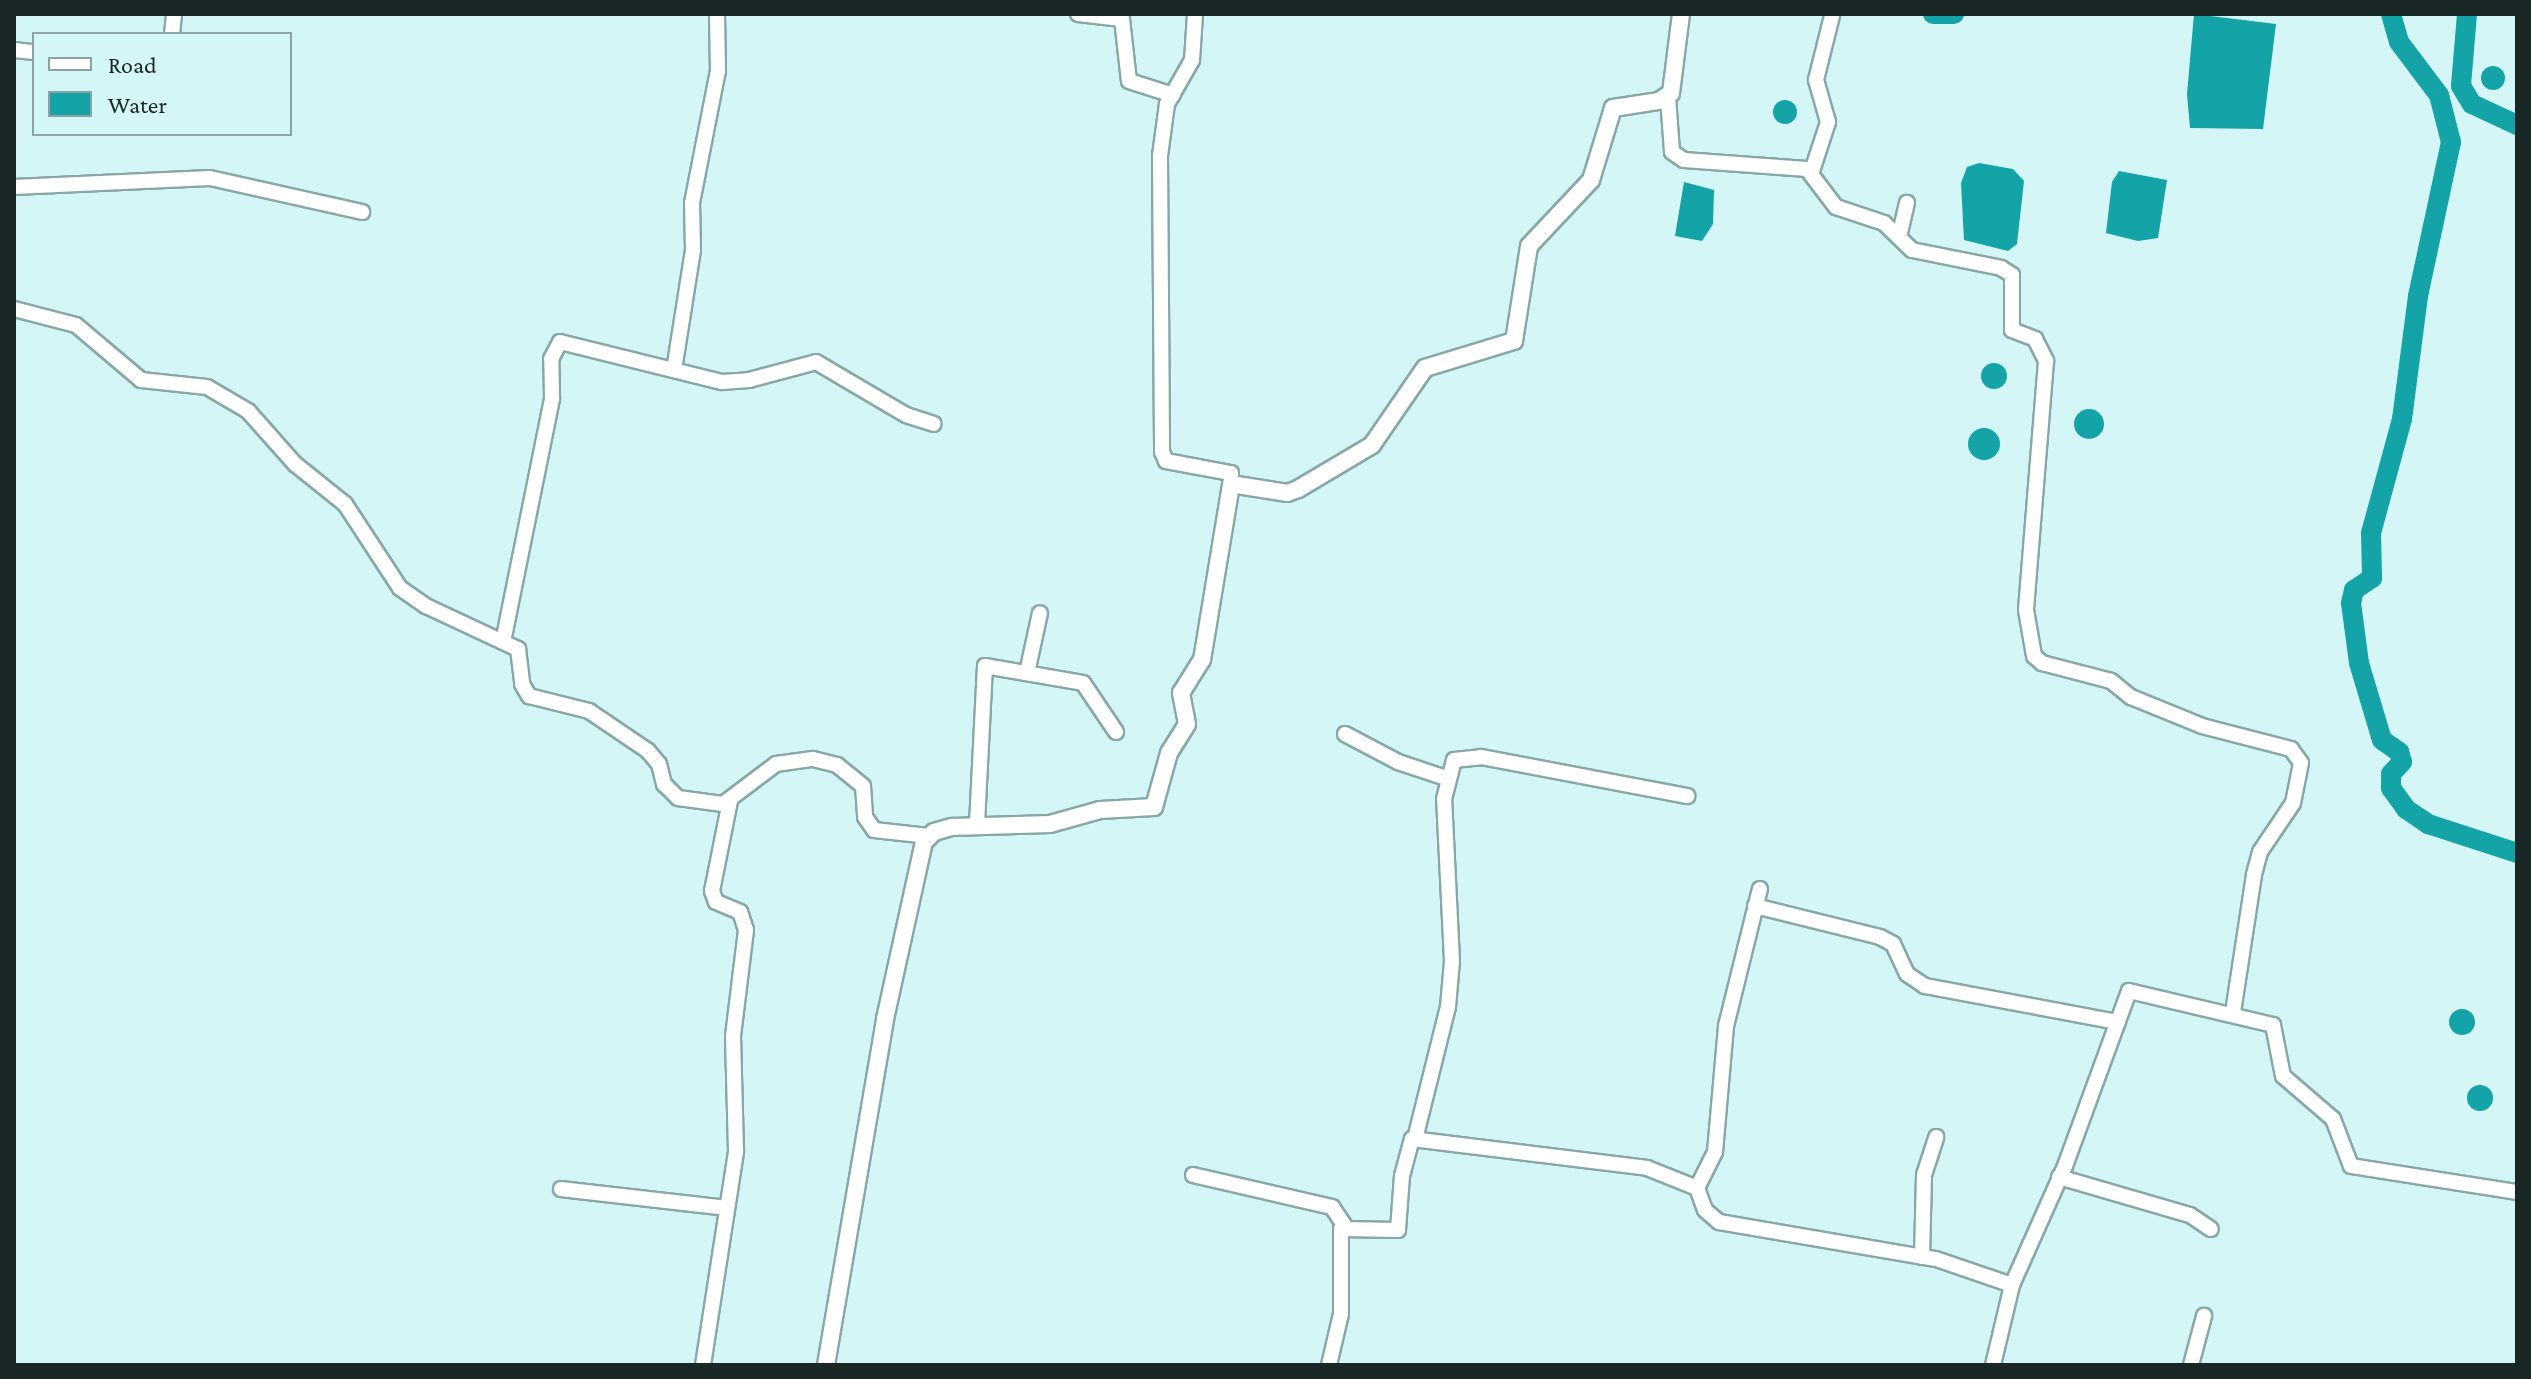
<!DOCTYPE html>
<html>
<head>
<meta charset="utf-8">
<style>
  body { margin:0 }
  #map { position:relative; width:2531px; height:1379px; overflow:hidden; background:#d5f6f7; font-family:"Crimson Pro",serif }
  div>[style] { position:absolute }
  .water>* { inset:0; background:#14a3a7 }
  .round { border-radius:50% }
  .river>* { height:20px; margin:-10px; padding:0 10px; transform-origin:10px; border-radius:10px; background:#14a3a7 }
  .roads { filter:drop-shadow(2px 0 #88a8a8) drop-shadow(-2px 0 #88a8a8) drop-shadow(0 2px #88a8a8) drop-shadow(0 -2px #88a8a8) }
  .minor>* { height:14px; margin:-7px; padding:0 7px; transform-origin:7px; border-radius:7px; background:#fff }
  .tertiary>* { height:16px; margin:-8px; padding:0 8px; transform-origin:8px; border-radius:8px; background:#fff }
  span { translate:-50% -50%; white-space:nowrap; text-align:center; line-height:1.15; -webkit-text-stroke:8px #d5f6f7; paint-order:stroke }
  .frame { position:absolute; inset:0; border:16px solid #1a2727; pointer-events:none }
  .legend { position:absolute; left:32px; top:32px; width:260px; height:104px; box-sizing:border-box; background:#d5f6f7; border:2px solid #8aa3a4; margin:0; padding:10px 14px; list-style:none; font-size:24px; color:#1a2727 }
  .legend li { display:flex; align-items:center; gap:16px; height:40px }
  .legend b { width:40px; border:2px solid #8aa3a4 }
</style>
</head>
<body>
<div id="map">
  <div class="water">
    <i style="clip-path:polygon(2194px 14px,2276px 24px,2263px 129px,2190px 128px,2187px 94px)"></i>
    <i class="round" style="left:2481px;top:66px;width:24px;height:24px"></i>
    <i class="round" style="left:1773px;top:100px;width:24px;height:24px"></i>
    <i style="clip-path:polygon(1979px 163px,2013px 169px,2024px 181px,2017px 244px,2008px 251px,1964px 240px,1961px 183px,1967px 167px)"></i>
    <i style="clip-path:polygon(2119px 171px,2167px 180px,2158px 238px,2138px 241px,2106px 233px,2112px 182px)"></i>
    <i style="clip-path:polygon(1684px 182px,1714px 190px,1713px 224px,1702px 241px,1675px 236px)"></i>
    <i class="round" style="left:1981px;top:363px;width:26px;height:26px"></i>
    <i class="round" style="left:2074px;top:409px;width:30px;height:30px"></i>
    <i class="round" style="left:1968px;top:428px;width:32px;height:32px"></i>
    <i class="round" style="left:2449px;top:1009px;width:26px;height:26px"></i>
    <i class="round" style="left:2467px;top:1085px;width:26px;height:26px"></i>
  </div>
  <div class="river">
    <i style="left:1933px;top:14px;width:21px"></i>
    <i style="left:2391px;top:14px;width:29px;rotate:74deg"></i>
    <i style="left:2399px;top:42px;width:66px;rotate:53deg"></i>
    <i style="left:2439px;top:95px;width:49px;rotate:75.7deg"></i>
    <i style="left:2451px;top:142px;width:157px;rotate:102.1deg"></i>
    <i style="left:2418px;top:296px;width:124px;rotate:97.4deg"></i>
    <i style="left:2402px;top:419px;width:118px;rotate:105.2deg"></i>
    <i style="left:2371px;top:533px;width:45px;rotate:88.7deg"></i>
    <i style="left:2372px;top:578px;width:22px;rotate:146deg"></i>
    <i style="left:2354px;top:590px;width:13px;rotate:103deg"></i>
    <i style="left:2351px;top:603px;width:61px;rotate:82.4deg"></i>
    <i style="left:2359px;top:663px;width:80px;rotate:73.4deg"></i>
    <i style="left:2382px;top:740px;width:21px;rotate:35deg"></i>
    <i style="left:2399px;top:752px;width:10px;rotate:73deg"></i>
    <i style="left:2402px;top:762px;width:16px;rotate:133deg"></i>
    <i style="left:2391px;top:774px;width:14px;rotate:90deg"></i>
    <i style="left:2391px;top:788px;width:26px;rotate:54deg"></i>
    <i style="left:2406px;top:809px;width:27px;rotate:34deg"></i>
    <i style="left:2428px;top:824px;width:94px;rotate:18deg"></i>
    <i style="left:2467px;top:14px;width:72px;rotate:94.8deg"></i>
    <i style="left:2461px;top:86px;width:21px;rotate:59deg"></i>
    <i style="left:2472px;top:104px;width:50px;rotate:25deg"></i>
  </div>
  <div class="roads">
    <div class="minor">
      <i style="left:1078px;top:14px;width:44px;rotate:6.5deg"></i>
      <i style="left:1122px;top:19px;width:62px;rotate:83.6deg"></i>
      <i style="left:1129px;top:81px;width:46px;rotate:17.7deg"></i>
      <i style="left:1195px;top:14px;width:46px;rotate:93.7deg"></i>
      <i style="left:1192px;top:60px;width:51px;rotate:119.6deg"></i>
      <i style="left:1167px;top:104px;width:52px;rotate:97.7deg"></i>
      <i style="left:1160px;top:156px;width:296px;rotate:89.6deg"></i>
      <i style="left:1162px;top:452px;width:10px;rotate:66deg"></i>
      <i style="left:1166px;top:461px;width:66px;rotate:10.5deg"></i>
      <i style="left:1231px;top:473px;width:11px;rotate:90deg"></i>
      <i style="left:172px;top:34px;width:20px;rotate:-84deg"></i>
      <i style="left:14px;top:50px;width:20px;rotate:6deg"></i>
      <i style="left:1668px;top:97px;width:55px;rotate:85.8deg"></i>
      <i style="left:1672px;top:152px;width:14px;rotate:34deg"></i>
      <i style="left:1684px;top:160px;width:123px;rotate:4.2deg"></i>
      <i style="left:1807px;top:169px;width:48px;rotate:52.7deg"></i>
      <i style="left:1836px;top:207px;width:51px;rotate:18.4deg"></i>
      <i style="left:1884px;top:223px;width:39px;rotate:44deg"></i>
      <i style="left:1912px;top:250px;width:91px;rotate:11.4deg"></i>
      <i style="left:2001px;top:268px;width:13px;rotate:32deg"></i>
      <i style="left:2012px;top:275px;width:55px;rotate:90deg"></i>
      <i style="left:2012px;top:330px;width:25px;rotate:21deg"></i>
      <i style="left:2035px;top:339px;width:25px;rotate:63deg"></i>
      <i style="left:2046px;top:361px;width:250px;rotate:94.6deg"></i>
      <i style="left:2026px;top:610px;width:47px;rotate:80.1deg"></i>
      <i style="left:2034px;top:656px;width:11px;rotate:41deg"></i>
      <i style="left:2042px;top:663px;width:71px;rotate:14.6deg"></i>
      <i style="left:2111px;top:681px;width:26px;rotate:39deg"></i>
      <i style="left:2131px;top:697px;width:77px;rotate:22.2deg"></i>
      <i style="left:2202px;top:726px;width:92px;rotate:14.5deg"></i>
      <i style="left:2291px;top:749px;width:17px;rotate:54deg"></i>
      <i style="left:2301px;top:763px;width:41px;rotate:101.3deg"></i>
      <i style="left:2293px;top:803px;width:59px;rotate:124deg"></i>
      <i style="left:2260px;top:852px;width:24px;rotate:105deg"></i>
      <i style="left:2254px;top:875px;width:140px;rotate:98.7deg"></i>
      <i style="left:1812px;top:171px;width:52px;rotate:-71.9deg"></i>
      <i style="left:1828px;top:122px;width:44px;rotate:-105.9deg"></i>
      <i style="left:1816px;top:80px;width:66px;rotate:-76deg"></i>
      <i style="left:14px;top:187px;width:196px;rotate:-2.6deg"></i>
      <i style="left:210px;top:178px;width:156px;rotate:12.6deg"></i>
      <i style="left:1900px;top:233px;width:31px;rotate:-77deg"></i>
      <i style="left:14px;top:309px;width:64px;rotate:14.5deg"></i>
      <i style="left:76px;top:325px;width:85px;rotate:40.2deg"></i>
      <i style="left:141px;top:380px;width:66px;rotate:6.1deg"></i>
      <i style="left:207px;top:387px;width:48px;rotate:30.3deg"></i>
      <i style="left:248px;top:411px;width:71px;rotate:48.4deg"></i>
      <i style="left:295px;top:464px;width:64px;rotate:38.7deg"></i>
      <i style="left:345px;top:504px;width:100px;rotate:56.8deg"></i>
      <i style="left:400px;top:588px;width:32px;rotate:35deg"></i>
      <i style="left:426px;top:606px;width:102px;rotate:25.1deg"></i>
      <i style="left:518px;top:649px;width:35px;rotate:83deg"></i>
      <i style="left:522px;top:684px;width:14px;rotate:60deg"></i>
      <i style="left:529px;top:696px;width:62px;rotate:14deg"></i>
      <i style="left:589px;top:711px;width:71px;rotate:34.1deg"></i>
      <i style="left:648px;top:751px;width:17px;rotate:50deg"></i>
      <i style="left:659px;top:764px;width:21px;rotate:76deg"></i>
      <i style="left:664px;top:784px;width:20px;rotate:45deg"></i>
      <i style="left:678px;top:798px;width:45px;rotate:7.6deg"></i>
      <i style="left:723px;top:804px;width:66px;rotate:-37deg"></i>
      <i style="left:776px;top:764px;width:37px;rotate:-8deg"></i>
      <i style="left:813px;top:759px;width:25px;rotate:14deg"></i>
      <i style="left:837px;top:765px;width:33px;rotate:39deg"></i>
      <i style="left:863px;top:786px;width:31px;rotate:86deg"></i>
      <i style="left:865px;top:817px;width:16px;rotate:55deg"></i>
      <i style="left:874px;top:830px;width:55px;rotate:6.2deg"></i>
      <i style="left:674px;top:370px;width:121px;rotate:-81deg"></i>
      <i style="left:693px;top:250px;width:47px;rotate:-91.2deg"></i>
      <i style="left:692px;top:203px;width:135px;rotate:-78.9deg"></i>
      <i style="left:718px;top:71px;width:57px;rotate:-91deg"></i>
      <i style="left:503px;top:642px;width:249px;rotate:-78.6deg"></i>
      <i style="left:552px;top:398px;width:39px;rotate:-91deg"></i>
      <i style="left:551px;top:359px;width:19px;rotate:-62deg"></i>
      <i style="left:560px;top:342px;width:167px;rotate:13.9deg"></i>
      <i style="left:722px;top:382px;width:27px;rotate:-4deg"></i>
      <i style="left:749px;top:380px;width:69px;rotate:-15deg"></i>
      <i style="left:816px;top:362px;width:104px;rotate:30.5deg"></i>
      <i style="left:906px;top:415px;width:29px;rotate:18deg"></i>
      <i style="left:1027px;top:673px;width:61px;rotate:-77.8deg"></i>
      <i style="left:1345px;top:734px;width:60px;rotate:27.8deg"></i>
      <i style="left:1398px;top:762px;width:51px;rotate:18.4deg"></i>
      <i style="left:977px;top:824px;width:158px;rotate:-87.1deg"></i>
      <i style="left:985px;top:666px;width:99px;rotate:9.8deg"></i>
      <i style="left:1083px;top:683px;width:59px;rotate:56deg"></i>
      <i style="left:1755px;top:906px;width:129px;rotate:13.9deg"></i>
      <i style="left:1880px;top:937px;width:15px;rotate:28deg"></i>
      <i style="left:1893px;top:944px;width:33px;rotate:65deg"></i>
      <i style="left:1907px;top:974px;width:22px;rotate:34deg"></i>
      <i style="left:1925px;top:986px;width:196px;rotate:10.6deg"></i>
      <i style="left:1415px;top:1139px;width:136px;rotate:-76deg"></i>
      <i style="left:1448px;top:1007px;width:46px;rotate:-85deg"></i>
      <i style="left:1452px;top:961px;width:162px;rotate:-92.8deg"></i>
      <i style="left:1444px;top:799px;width:40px;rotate:-75.6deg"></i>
      <i style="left:1454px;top:760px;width:27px;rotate:-6deg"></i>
      <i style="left:1481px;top:757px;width:210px;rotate:10.7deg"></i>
      <i style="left:1193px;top:1175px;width:143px;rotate:13deg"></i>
      <i style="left:1332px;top:1207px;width:22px;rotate:56deg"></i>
      <i style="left:2059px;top:1177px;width:136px;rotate:16.2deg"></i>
      <i style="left:2190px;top:1215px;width:25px;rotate:34deg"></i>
      <i style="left:1697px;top:1188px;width:40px;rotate:-63.4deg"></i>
      <i style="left:1715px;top:1152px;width:126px;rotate:-85deg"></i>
      <i style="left:1726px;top:1026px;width:141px;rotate:-76.1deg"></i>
      <i style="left:561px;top:1189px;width:167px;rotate:6.5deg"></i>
      <i style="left:1922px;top:1257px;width:82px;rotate:-88.6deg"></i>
      <i style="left:1924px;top:1175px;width:40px;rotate:-72deg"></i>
      <i style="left:703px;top:1365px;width:217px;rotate:-81.2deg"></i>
      <i style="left:736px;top:1151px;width:115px;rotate:-91.5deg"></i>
      <i style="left:733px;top:1036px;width:107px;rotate:-83deg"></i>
      <i style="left:746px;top:930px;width:19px;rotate:-108deg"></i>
      <i style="left:740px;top:912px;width:26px;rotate:-157deg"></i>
      <i style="left:716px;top:902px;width:12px;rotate:-110deg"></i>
      <i style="left:712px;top:891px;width:92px;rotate:-78.7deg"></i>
      <i style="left:1329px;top:1365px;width:52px;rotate:-76.8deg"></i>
      <i style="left:1341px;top:1314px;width:85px;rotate:-90deg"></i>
      <i style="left:1341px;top:1229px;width:57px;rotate:1deg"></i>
      <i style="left:1398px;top:1230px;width:54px;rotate:-85.8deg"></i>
      <i style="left:1402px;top:1176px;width:38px;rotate:-75deg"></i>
      <i style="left:1412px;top:1139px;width:237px;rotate:7deg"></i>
      <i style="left:1647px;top:1168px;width:54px;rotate:21.8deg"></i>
      <i style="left:1697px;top:1188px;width:23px;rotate:70deg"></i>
      <i style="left:1705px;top:1210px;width:18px;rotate:41deg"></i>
      <i style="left:1719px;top:1222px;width:220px;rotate:9.7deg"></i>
      <i style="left:1936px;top:1259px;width:80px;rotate:18.9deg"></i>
      <i style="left:1993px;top:1365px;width:82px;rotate:-76.6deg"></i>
      <i style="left:2012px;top:1285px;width:130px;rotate:-66deg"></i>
      <i style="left:2065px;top:1166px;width:186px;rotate:-69.9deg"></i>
      <i style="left:2129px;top:991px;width:148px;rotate:13.3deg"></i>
      <i style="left:2273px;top:1025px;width:52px;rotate:78.9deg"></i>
      <i style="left:2283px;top:1076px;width:66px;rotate:40.7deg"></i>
      <i style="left:2333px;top:1119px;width:50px;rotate:69deg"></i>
      <i style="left:2351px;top:1166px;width:168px;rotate:8.9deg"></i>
      <i style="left:2191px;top:1365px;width:51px;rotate:-75.1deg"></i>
    </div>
    <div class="tertiary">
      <i style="left:826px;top:1365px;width:351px;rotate:-80.3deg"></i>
      <i style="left:885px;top:1019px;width:181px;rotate:-77.6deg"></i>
      <i style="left:924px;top:842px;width:14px;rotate:-45deg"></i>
      <i style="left:934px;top:832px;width:19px;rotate:-16deg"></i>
      <i style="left:952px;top:827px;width:98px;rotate:-1.8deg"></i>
      <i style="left:1050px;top:824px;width:52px;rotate:-15.6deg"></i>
      <i style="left:1100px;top:810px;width:54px;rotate:-3.2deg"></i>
      <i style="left:1154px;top:807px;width:56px;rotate:-74.5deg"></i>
      <i style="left:1169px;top:753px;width:34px;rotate:-58deg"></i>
      <i style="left:1187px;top:724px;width:32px;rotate:-101deg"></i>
      <i style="left:1181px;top:693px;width:39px;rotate:-58deg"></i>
      <i style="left:1202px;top:660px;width:178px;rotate:-80.6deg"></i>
      <i style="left:1231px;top:484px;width:57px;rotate:9.1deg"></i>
      <i style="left:1287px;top:493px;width:12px;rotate:-20deg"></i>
      <i style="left:1298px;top:489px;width:86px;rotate:-30.7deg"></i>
      <i style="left:1372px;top:445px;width:93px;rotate:-55.5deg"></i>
      <i style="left:1425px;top:368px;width:93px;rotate:-16.9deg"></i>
      <i style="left:1514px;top:341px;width:96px;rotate:-81deg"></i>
      <i style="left:1529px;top:246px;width:91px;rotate:-46.8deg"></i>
      <i style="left:1591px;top:180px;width:75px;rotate:-73deg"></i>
      <i style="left:1613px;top:108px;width:47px;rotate:-8.7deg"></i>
      <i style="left:1659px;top:101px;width:14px;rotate:-34deg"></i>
      <i style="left:1671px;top:93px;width:80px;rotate:-82.8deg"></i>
    </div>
  </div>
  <div class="frame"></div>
  <ul class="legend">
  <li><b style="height:10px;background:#fff"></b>Road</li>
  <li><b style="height:22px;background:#14a3a7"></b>Water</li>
  </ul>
</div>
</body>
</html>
